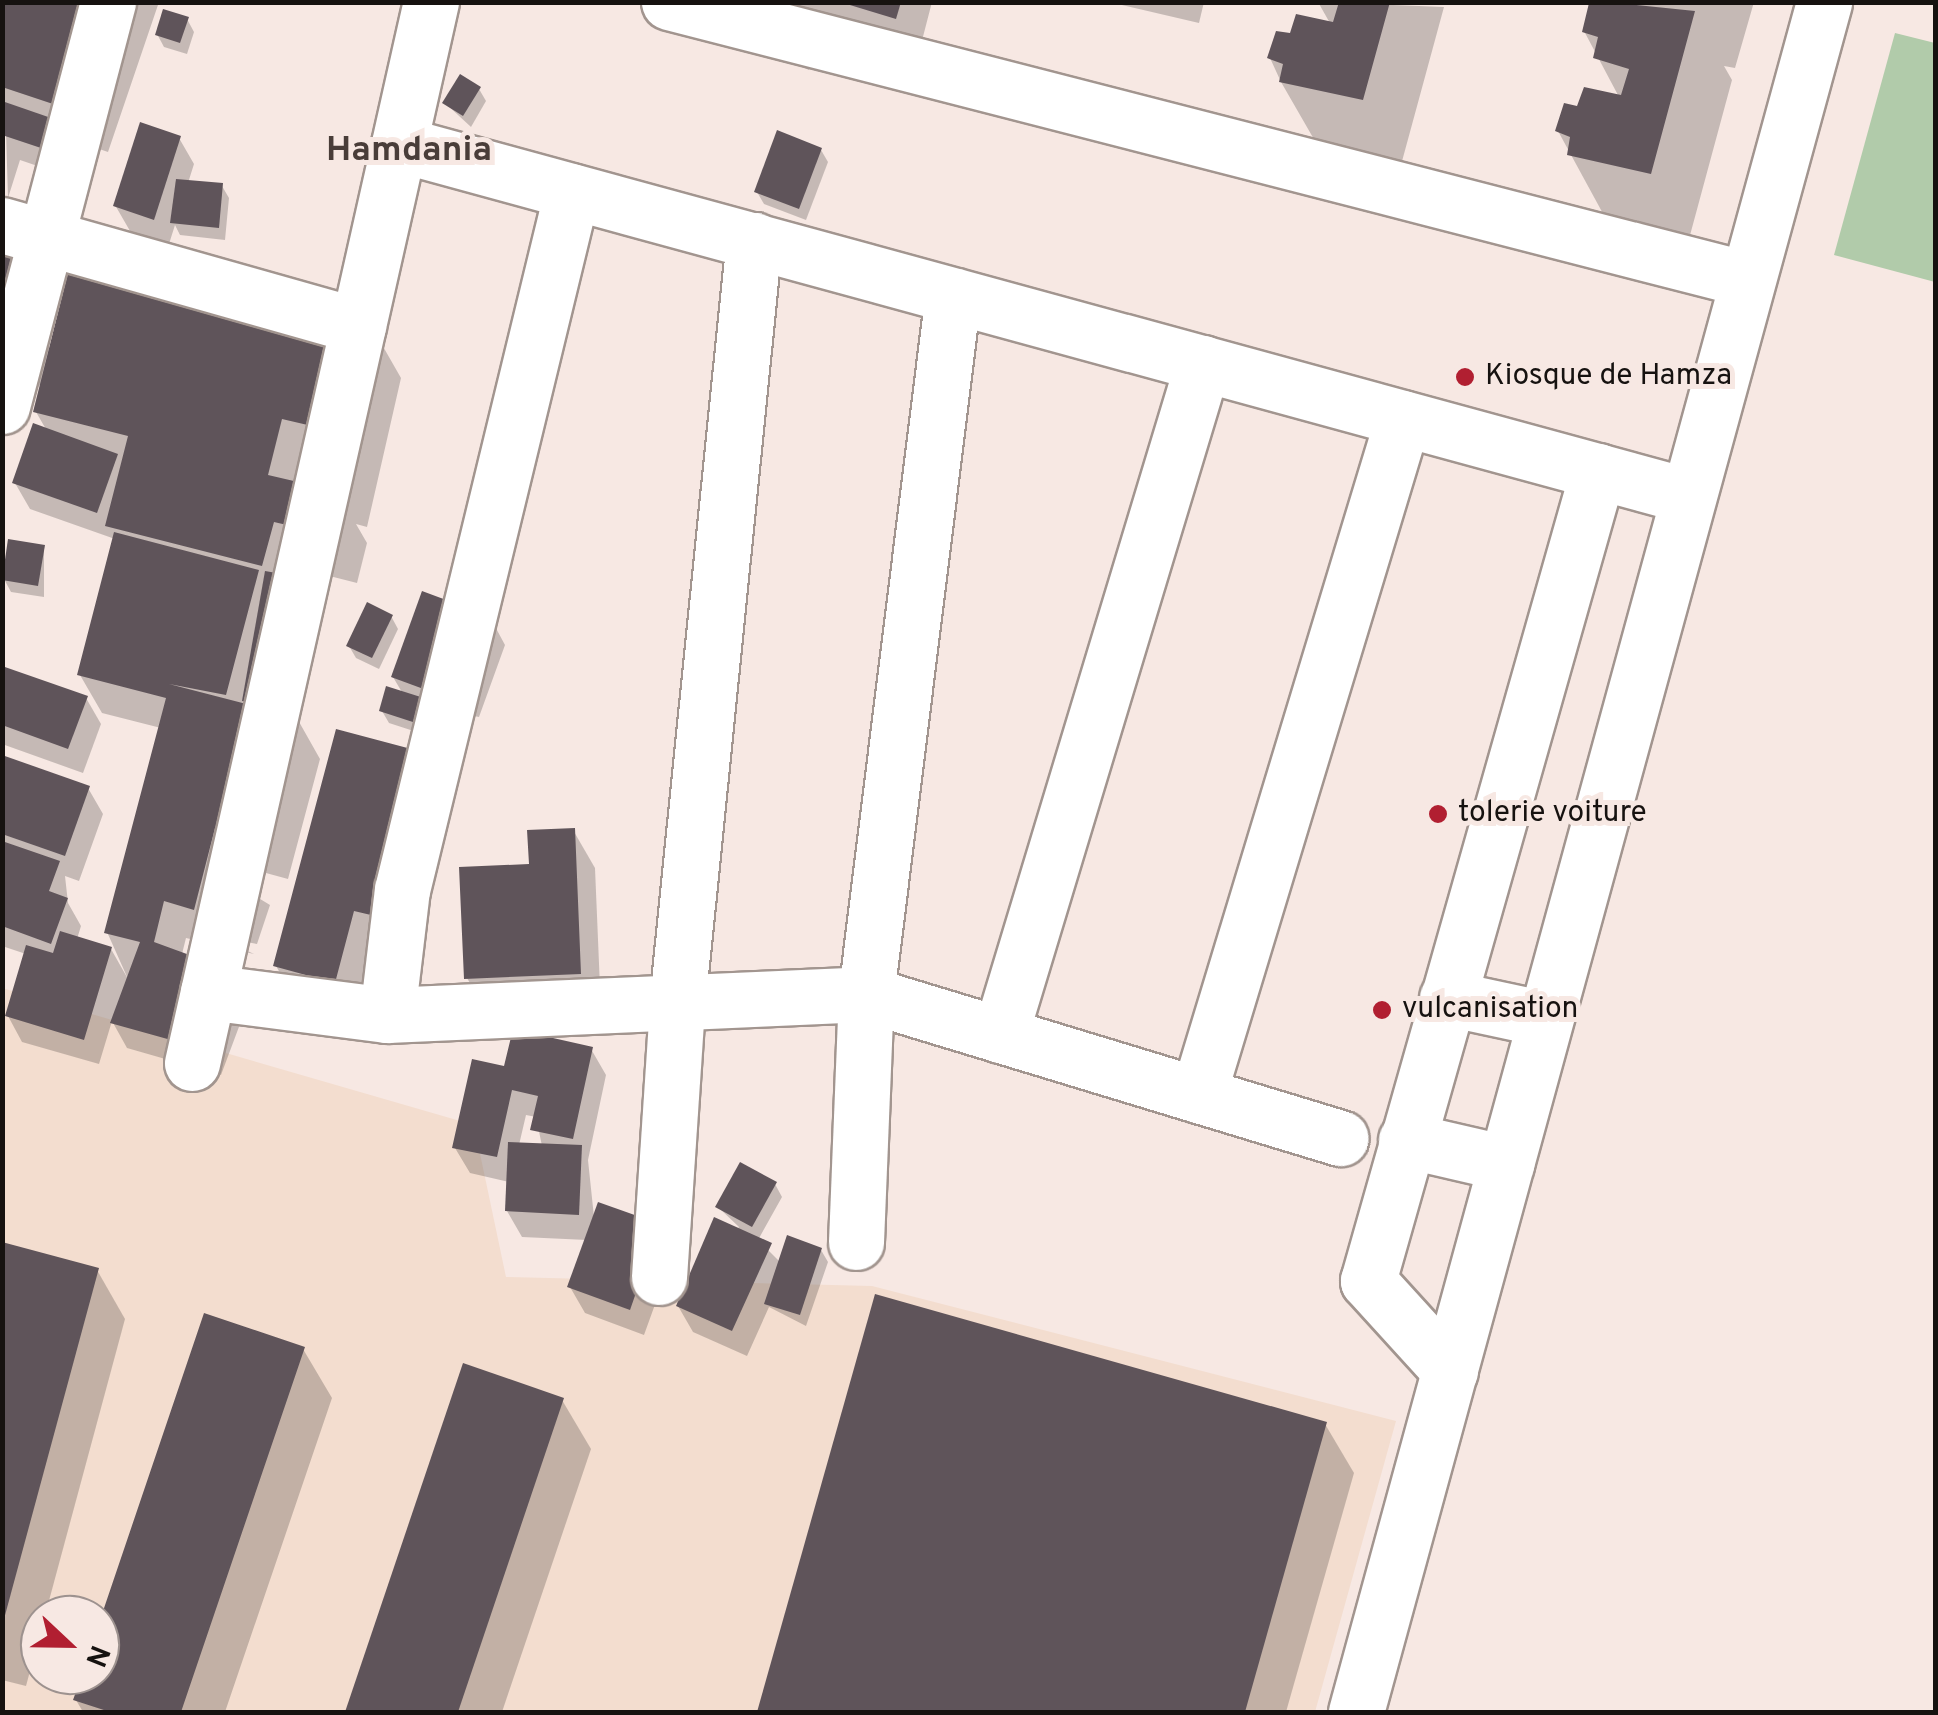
<!DOCTYPE html>
<html>
<head>
<meta charset="utf-8">
<style>
  body { margin:0 }
  #map { position:relative; width:1938px; height:1715px; overflow:hidden; background:#f7e8e3; font-family:Overpass,sans-serif }
  div>[style] { position:absolute }
  .industrial>* { inset:0; background:#f3ddcf }
  .green>* { inset:0; background:#b1cbaa }
  .shadow>* { inset:0; background:#0003 }
  .building>* { inset:0; background:#5f545a }
  .roads { filter:drop-shadow(2px 0 #a2958f) drop-shadow(-2px 0 #a2958f) drop-shadow(0 2px #a2958f) drop-shadow(0 -2px #a2958f) }
  .minor>* { height:55px; margin:-27.5px; padding:0 27.5px; transform-origin:27.5px; border-radius:27.5px; background:#fff }
  .secondary>* { height:55px; margin:-27.5px; padding:0 27.5px; transform-origin:27.5px; border-radius:27.5px; background:#fff }
  .dots>* { width:28px; height:28px; translate:-50% -50%; box-sizing:border-box; border:5px solid #f7e8e3; border-radius:50% }
  span { translate:-50% -50%; white-space:nowrap; text-align:center; line-height:1.15; -webkit-text-stroke:10px #f7e8e3; paint-order:stroke }
  .poi-label { font-size:30px; color:#161210 }
  .left { translate:0 -50%; text-align:left }
  .quarter-label { font-size:35px; color:#493d39; font-weight:700 }
  .frame { position:absolute; inset:0; border:5px solid #161210; pointer-events:none }
  .north { position:absolute; left:20px; top:1595px; width:100px; height:100px; box-sizing:border-box; background:#f7e8e3; border:2px solid #9d928f; border-radius:50%; rotate:112deg; font-size:28px; font-weight:700; line-height:40px; text-align:center; color:#161210 }
  .north::after { content:''; display:block; margin:auto; width:35px; height:45px; background:#b11f31; clip-path:polygon(50% 0,100% 100%,50% 72%,0 100%) }
</style>
</head>
<body>
<div id="map">
  <div class="industrial">
    <i style="clip-path:polygon(evenodd,2px 988px,474px 1125px,506px 1277px,872px 1286px,1396px 1421px,1315px 1712px,3px 1712px,2px 988px,40px 1615px,100px 1615px,100px 1675px,40px 1675px,40px 1615px)"></i>
  </div>
  <div class="green">
    <i style="clip-path:polygon(1895px 33px,1935px 43px,1935px 282px,1834px 255px)"></i>
  </div>
  <div class="shadow">
    <i style="clip-path:polygon(2px 2px,159px 2px,108px 152px,61px 136px,58px 173px,20px 160px,8px 198px)"></i>
    <i style="clip-path:polygon(724px 2px,932px 2px,918px 56px,820px 44px,809px 70px,777px 56px)"></i>
    <i style="clip-path:polygon(1109px 2px,1204px 2px,1199px 23px)"></i>
    <i style="clip-path:polygon(1318px 2px,1444px 7px,1401px 165px,1319px 148px,1281px 82px,1270px 58px,1292px 36px,1331px 25px)"></i>
    <i style="clip-path:polygon(1610px 2px,1754px 2px,1735px 68px,1724px 66px,1732px 80px,1689px 239px,1607px 221px,1558px 131px,1578px 109px,1619px 97px,1584px 31px)"></i>
    <i style="clip-path:polygon(187px 19px,194px 32px,187px 54px,164px 47px,157px 34px)"></i>
    <i style="clip-path:polygon(479px 89px,486px 101px,471px 127px,445px 103px)"></i>
    <i style="clip-path:polygon(179px 138px,194px 164px,188px 183px,222px 186px,229px 198px,225px 240px,180px 235px,175px 225px,169px 244px,130px 231px,115px 205px)"></i>
    <i style="clip-path:polygon(821px 150px,828px 162px,806px 220px,764px 204px,757px 192px)"></i>
    <i style="clip-path:polygon(2px 240px,17px 245px,22px 300px,51px 351px,373px 329px,401px 378px,367px 527px,356px 524px,367px 543px,357px 583px,302px 569px,298px 720px,320px 759px,288px 879px,237px 865px,232px 882px,270px 905px,257px 944px,218px 937px,254px 954px,186px 938px,181px 958px,249px 1000px,221px 1075px,127px 1048px,112px 1021px,99px 1064px,22px 1042px,8px 1016px,26px 954px,2px 946px,2px 758px,88px 788px,103px 814px,79px 881px,65px 876px,68px 903px,81px 926px,77px 939px,111px 949px,128px 979px,107px 932px,161px 728px,102px 713px,80px 675px,115px 539px,30px 509px,15px 483px,47px 431px,36px 412px,42px 386px,2px 376px)"></i>
    <i style="clip-path:polygon(44px 547px,44px 597px,11px 592px,4px 579px)"></i>
    <i style="clip-path:polygon(391px 616px,398px 629px,379px 669px,356px 658px,349px 646px)"></i>
    <i style="clip-path:polygon(491px 619px,505px 645px,479px 717px,429px 707px,426px 735px,389px 723px,382px 711px,403px 694px,393px 677px)"></i>
    <i style="clip-path:polygon(2px 669px,86px 698px,101px 724px,83px 773px,2px 744px)"></i>
    <i style="clip-path:polygon(413px 752px,356px 1020px,298px 1004px,276px 966px)"></i>
    <i style="clip-path:polygon(573px 830px,595px 868px,601px 1011px,489px 1016px,467px 978px,532px 866px)"></i>
    <i style="clip-path:polygon(evenodd,591px 1049px,606px 1075px,588px 1160px,594px 1217px,674px 1252px,644px 1335px,585px 1313px,570px 1287px,587px 1240px,522px 1237px,507px 1211px,509px 1182px,470px 1173px,455px 1148px,506px 1069px,591px 1049px,526px 1115px,536px 1117px,542px 1146px,519px 1145px,526px 1115px)"></i>
    <i style="clip-path:polygon(775px 1184px,782px 1197px,758px 1240px,780px 1262px,821px 1250px,828px 1262px,806px 1326px,769px 1307px,747px 1356px,693px 1332px,678px 1306px,739px 1227px,718px 1207px)"></i>
    <i style="clip-path:polygon(2px 1245px,97px 1270px,125px 1319px,26px 1686px,2px 1680px)"></i>
    <i style="clip-path:polygon(877px 1297px,1325px 1424px,1354px 1473px,1286px 1712px,759px 1712px)"></i>
    <i style="clip-path:polygon(303px 1349px,332px 1398px,225px 1712px,83px 1712px,76px 1700px,84px 1675px,100px 1675px,100px 1628px)"></i>
    <i style="clip-path:polygon(465px 1366px,562px 1400px,591px 1449px,502px 1712px,348px 1712px)"></i>
  </div>
  <div class="building">
    <i style="clip-path:polygon(2px 2px,123px 2px,86px 115px,2px 87px)"></i>
    <i style="clip-path:polygon(840px 2px,901px 2px,896px 19px)"></i>
    <i style="clip-path:polygon(1339px 2px,1390px 2px,1363px 100px,1279px 82px,1283px 64px,1267px 58px,1276px 31px,1290px 33px,1296px 14px,1333px 22px)"></i>
    <i style="clip-path:polygon(1607px 2px,1695px 11px,1651px 174px,1567px 155px,1570px 137px,1555px 131px,1564px 103px,1577px 106px,1584px 87px,1621px 95px,1629px 69px,1593px 58px,1598px 37px,1582px 32px,1589px 3px)"></i>
    <i style="clip-path:polygon(163px 9px,189px 17px,180px 43px,155px 35px)"></i>
    <i style="clip-path:polygon(460px 74px,481px 87px,463px 116px,442px 103px)"></i>
    <i style="clip-path:polygon(2px 101px,54px 119px,44px 149px,2px 135px)"></i>
    <i style="clip-path:polygon(140px 122px,181px 136px,154px 220px,113px 206px)"></i>
    <i style="clip-path:polygon(777px 130px,822px 148px,799px 209px,754px 192px)"></i>
    <i style="clip-path:polygon(176px 179px,223px 183px,219px 228px,170px 223px)"></i>
    <i style="clip-path:polygon(2px 237px,18px 243px,3px 287px,2px 287px)"></i>
    <i style="clip-path:polygon(71px 261px,374px 327px,312px 426px,282px 419px,268px 475px,341px 492px,330px 535px,274px 522px,262px 566px,105px 526px,128px 436px,33px 412px)"></i>
    <i style="clip-path:polygon(33px 423px,118px 454px,97px 513px,12px 483px)"></i>
    <i style="clip-path:polygon(114px 532px,259px 570px,226px 695px,169px 684px,300px 718px,267px 842px,215px 828px,194px 910px,164px 901px,154px 942px,236px 972px,207px 1050px,110px 1023px,140px 942px,104px 933px,166px 698px,77px 675px)"></i>
    <i style="clip-path:polygon(8px 539px,45px 545px,38px 586px,2px 580px)"></i>
    <i style="clip-path:polygon(265px 571px,305px 578px,281px 708px,242px 701px)"></i>
    <i style="clip-path:polygon(422px 591px,492px 617px,429px 691px,391px 677px)"></i>
    <i style="clip-path:polygon(367px 602px,393px 615px,372px 658px,346px 646px)"></i>
    <i style="clip-path:polygon(2px 666px,88px 696px,68px 749px,2px 725px)"></i>
    <i style="clip-path:polygon(386px 686px,427px 699px,419px 724px,379px 711px)"></i>
    <i style="clip-path:polygon(336px 729px,415px 750px,371px 915px,354px 911px,335px 983px,273px 966px)"></i>
    <i style="clip-path:polygon(2px 755px,90px 786px,65px 856px,2px 834px)"></i>
    <i style="clip-path:polygon(575px 828px,581px 974px,464px 979px,459px 867px,529px 864px,527px 830px)"></i>
    <i style="clip-path:polygon(2px 841px,60px 861px,49px 891px,68px 898px,51px 944px,2px 926px)"></i>
    <i style="clip-path:polygon(60px 931px,112px 947px,84px 1040px,5px 1016px,26px 945px,53px 953px)"></i>
    <i style="clip-path:polygon(513px 1029px,593px 1047px,573px 1139px,530px 1130px,538px 1096px,512px 1090px,497px 1157px,452px 1148px,472px 1059px,504px 1066px)"></i>
    <i style="clip-path:polygon(508px 1142px,582px 1145px,579px 1215px,505px 1211px)"></i>
    <i style="clip-path:polygon(740px 1162px,777px 1182px,752px 1227px,715px 1207px)"></i>
    <i style="clip-path:polygon(598px 1202px,660px 1224px,630px 1310px,567px 1287px)"></i>
    <i style="clip-path:polygon(714px 1217px,772px 1243px,732px 1331px,676px 1306px)"></i>
    <i style="clip-path:polygon(787px 1235px,822px 1248px,800px 1315px,764px 1304px)"></i>
    <i style="clip-path:polygon(2px 1242px,99px 1268px,4px 1619px,2px 1619px)"></i>
    <i style="clip-path:polygon(875px 1294px,1327px 1422px,1245px 1712px,757px 1712px)"></i>
    <i style="clip-path:polygon(204px 1313px,305px 1347px,181px 1712px,110px 1712px,73px 1700px,82px 1675px,100px 1675px,100px 1620px)"></i>
    <i style="clip-path:polygon(463px 1363px,564px 1398px,458px 1712px,345px 1712px)"></i>
  </div>
  <div class="roads">
    <div class="minor">
      <i style="left:669px;top:2px;width:1112px;rotate:14.42deg"></i>
      <i style="left:399px;top:144px;width:1333px;rotate:15.27deg"></i>
      <i style="left:2px;top:225px;width:370px;rotate:15.8deg"></i>
      <i style="left:2px;top:406px;width:418px;rotate:-75.3deg"></i>
      <i style="left:208px;top:992px;width:180px;rotate:7.3deg"></i>
      <i style="left:387px;top:1015px;width:479px;rotate:-2.5deg"></i>
      <i style="left:866px;top:994px;width:496px;rotate:16.9deg"></i>
      <i style="left:1447px;top:998px;width:100px;rotate:12.1deg"></i>
      <i style="left:387px;top:1015px;width:126px;rotate:-83.2deg"></i>
      <i style="left:402px;top:890px;width:719px;rotate:-76.33deg"></i>
      <i style="left:1000px;top:1035px;width:702px;rotate:-73.19deg"></i>
      <i style="left:192px;top:1063px;width:1088px;rotate:-77.31deg"></i>
      <i style="left:1198px;top:1095px;width:707px;rotate:-73.15deg"></i>
      <i style="left:1406px;top:1140px;width:103px;rotate:13deg"></i>
      <i style="left:856px;top:1242px;width:248px;rotate:-87.7deg"></i>
      <i style="left:866px;top:994px;width:704px;rotate:-82.91deg"></i>
      <i style="left:659px;top:1277px;width:275px;rotate:-86.2deg"></i>
      <i style="left:677px;top:1003px;width:767px;rotate:-84.24deg"></i>
      <i style="left:1450px;top:1371px;width:122px;rotate:-132.3deg"></i>
      <i style="left:1368px;top:1281px;width:842px;rotate:-74.15deg"></i>
    </div>
    <div class="secondary">
      <i style="left:1356px;top:1712px;width:1773px;rotate:-74.69deg"></i>
    </div>
  </div>
  <div class="dots">
    <i style="left:1465px;top:377px;background:#b11f31"></i>
    <i style="left:1438px;top:814px;background:#b11f31"></i>
    <i style="left:1382px;top:1010px;background:#b11f31"></i>
  </div>
  <div class="poi-label">
    <span class="left" style="left:1485px;top:377px">Kiosque de Hamza</span>
    <span class="left" style="left:1458px;top:814px">tolerie voiture</span>
    <span class="left" style="left:1402px;top:1010px">vulcanisation</span>
  </div>
  <div class="quarter-label">
    <span style="left:409px;top:151px">Hamdania</span>
  </div>
  <div class="frame"></div>
  <div class="north">N</div>
</div>
</body>
</html>
